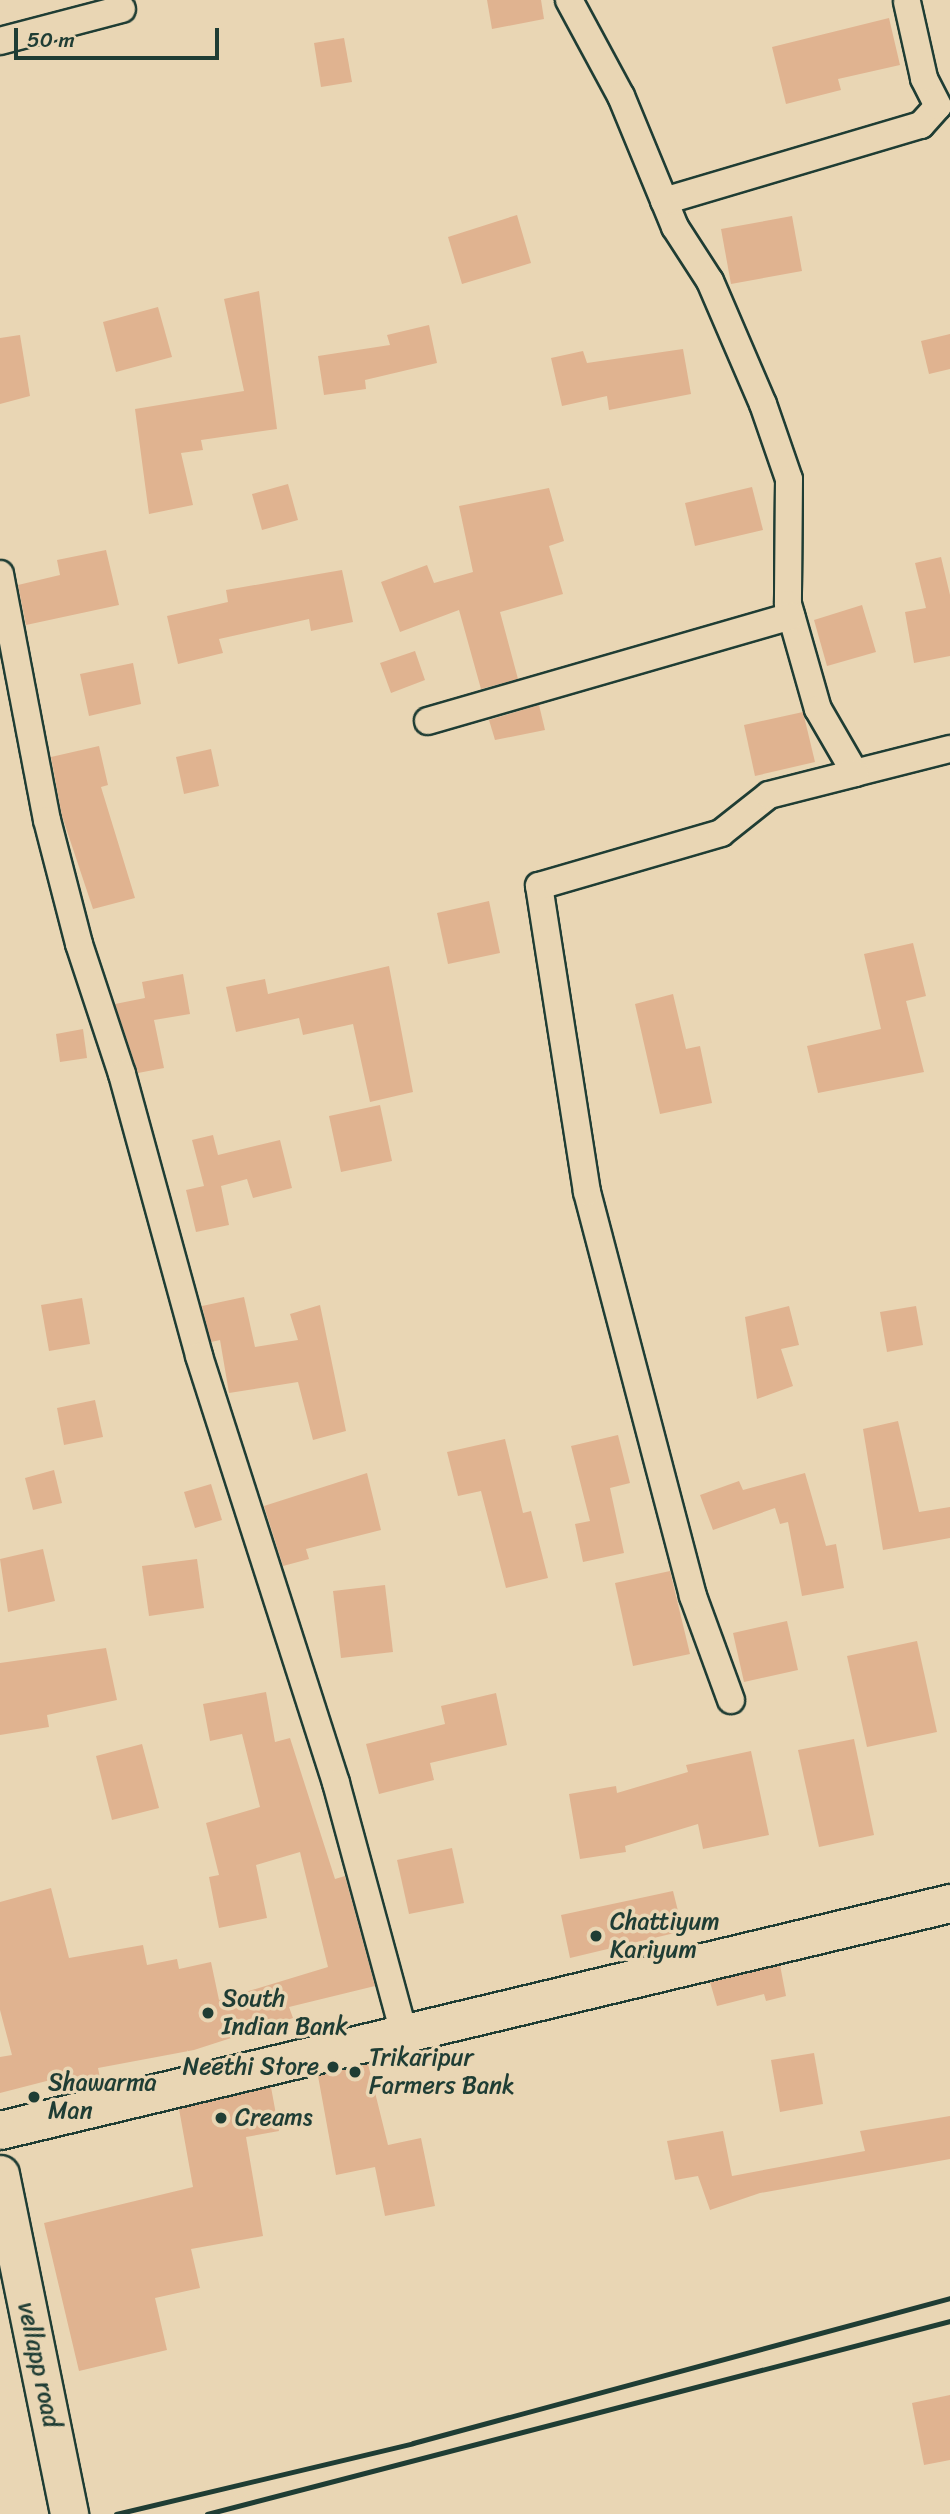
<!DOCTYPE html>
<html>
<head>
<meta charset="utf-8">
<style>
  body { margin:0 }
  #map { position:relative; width:950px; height:2514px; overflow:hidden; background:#e9d6b4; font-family:Sriracha,sans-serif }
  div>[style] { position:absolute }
  .building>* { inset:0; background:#e0b390 }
  .roads { filter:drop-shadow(2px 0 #1f3d34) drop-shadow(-2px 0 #1f3d34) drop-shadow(0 2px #1f3d34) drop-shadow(0 -2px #1f3d34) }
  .street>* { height:26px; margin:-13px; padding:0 13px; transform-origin:13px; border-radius:13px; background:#e9d6b4 }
  .secondary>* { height:37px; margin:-18.5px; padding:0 18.5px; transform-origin:18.5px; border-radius:18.5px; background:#e9d6b4 }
  .rail>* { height:5px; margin:-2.5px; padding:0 2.5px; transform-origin:2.5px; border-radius:2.5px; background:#1f3d34 }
  .dots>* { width:19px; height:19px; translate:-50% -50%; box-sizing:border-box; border:4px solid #e9d6b4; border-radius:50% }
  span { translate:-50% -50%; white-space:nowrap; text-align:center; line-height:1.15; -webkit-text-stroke:7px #e9d6b4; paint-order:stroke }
  .poi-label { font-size:24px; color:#1f3d34 }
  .left { translate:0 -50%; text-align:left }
  .right { translate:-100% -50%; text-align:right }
  .street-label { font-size:24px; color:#1f3d34 }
  .scale { position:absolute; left:14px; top:28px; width:205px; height:32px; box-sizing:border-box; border:4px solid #1f3d34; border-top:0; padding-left:9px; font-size:21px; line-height:24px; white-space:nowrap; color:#1f3d34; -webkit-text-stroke:5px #e9d6b4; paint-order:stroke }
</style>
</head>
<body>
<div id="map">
  <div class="building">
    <i style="clip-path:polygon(487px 0,541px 0,544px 19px,492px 29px)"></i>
    <i style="clip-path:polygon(889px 18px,900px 65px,838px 79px,841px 90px,786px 104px,772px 47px)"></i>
    <i style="clip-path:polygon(344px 38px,352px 82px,321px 87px,314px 43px)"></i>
    <i style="clip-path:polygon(517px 215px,531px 263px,462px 284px,448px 237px)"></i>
    <i style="clip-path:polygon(792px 216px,802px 271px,731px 284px,721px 229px)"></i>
    <i style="clip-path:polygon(259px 291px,277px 429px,201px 440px,203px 450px,181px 453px,193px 505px,149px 514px,135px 409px,244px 391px,224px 299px)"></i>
    <i style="clip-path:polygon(158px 307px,172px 357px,116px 372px,103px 322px)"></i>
    <i style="clip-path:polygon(429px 325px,437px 363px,365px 380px,366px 389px,324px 395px,318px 356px,390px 345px,387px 335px)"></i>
    <i style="clip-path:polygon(950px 334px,950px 369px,929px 374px,921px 341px)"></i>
    <i style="clip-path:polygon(20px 335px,30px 396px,0 404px,0 338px)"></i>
    <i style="clip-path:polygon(683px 349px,691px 394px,609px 410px,607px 396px,562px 406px,551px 358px,583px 351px,587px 363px)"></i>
    <i style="clip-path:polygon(288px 484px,298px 520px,262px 530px,252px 494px)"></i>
    <i style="clip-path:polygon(752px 487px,763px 530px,695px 546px,685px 503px)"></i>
    <i style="clip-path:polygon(549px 488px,564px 541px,549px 546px,563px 594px,500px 612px,518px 679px,481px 689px,459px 610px,400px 632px,381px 582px,427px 565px,434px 583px,473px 572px,459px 506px)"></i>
    <i style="clip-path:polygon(106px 550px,119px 605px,26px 625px,18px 585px,60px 575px,57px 560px)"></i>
    <i style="clip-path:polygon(941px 557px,950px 595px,950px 656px,914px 663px,905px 612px,926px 608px,915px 563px)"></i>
    <i style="clip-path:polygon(342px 570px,353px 622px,311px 631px,309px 619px,219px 639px,223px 653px,178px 664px,167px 616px,228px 602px,226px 590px)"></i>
    <i style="clip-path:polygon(862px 605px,876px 652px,827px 666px,814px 620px)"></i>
    <i style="clip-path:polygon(415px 651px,425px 680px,391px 693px,380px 663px)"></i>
    <i style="clip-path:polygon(133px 663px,141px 704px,89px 716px,80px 674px)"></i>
    <i style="clip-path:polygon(539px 705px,545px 730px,495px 740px,489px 720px)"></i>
    <i style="clip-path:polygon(803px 712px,815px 762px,755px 776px,744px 725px)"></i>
    <i style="clip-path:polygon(99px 746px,108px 785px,101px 787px,135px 898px,93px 909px,62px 816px,51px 757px)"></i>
    <i style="clip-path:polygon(211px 749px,219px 786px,184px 794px,176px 757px)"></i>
    <i style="clip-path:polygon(489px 901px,500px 953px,448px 964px,437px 913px)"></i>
    <i style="clip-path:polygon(913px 943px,926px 996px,906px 1001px,924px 1072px,818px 1093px,807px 1046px,881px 1029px,864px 954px)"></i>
    <i style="clip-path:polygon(389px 966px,413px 1092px,370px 1102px,353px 1024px,303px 1035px,299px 1018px,236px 1032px,226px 987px,265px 979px,268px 994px)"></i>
    <i style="clip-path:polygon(183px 974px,190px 1014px,154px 1020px,164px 1068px,138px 1073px,115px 1004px,145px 998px,142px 982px)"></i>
    <i style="clip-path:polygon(673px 994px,686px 1049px,700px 1046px,712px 1103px,660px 1114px,635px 1004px)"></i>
    <i style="clip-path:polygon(83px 1029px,87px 1058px,60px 1062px,56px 1034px)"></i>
    <i style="clip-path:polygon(380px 1105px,392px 1161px,341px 1172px,329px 1116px)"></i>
    <i style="clip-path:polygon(213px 1135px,218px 1155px,280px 1140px,292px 1188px,253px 1198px,247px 1179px,221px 1186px,229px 1225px,196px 1232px,186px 1190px,204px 1186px,192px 1140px)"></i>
    <i style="clip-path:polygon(244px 1297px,255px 1347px,298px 1340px,290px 1314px,320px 1305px,346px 1431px,313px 1440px,298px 1382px,229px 1393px,220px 1340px,211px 1342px,202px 1306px)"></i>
    <i style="clip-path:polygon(82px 1298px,90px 1344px,49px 1351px,41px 1305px)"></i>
    <i style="clip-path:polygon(789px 1306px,799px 1345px,781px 1349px,793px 1386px,757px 1399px,745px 1317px)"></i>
    <i style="clip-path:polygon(916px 1306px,923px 1345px,887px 1352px,880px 1312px)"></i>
    <i style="clip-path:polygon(95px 1400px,103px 1437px,64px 1445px,57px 1408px)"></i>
    <i style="clip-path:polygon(898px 1421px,919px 1512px,950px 1507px,950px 1538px,883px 1550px,863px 1429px)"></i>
    <i style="clip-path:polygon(618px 1435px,630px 1483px,610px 1488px,624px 1553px,583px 1562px,575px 1524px,590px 1521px,571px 1446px)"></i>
    <i style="clip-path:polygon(505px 1439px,523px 1513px,531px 1511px,548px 1578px,506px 1588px,481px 1491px,458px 1496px,447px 1452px)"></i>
    <i style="clip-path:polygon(54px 1470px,62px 1503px,33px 1510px,25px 1478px)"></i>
    <i style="clip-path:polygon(367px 1473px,381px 1530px,306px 1549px,309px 1559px,283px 1566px,264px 1506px)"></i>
    <i style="clip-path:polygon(805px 1473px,826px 1546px,836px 1544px,844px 1588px,802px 1596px,788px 1522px,780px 1524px,775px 1508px,713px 1530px,700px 1495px,739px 1481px,743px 1490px)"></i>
    <i style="clip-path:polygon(211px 1484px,222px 1520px,195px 1528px,184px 1492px)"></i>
    <i style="clip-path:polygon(43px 1549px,55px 1601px,8px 1612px,0 1559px)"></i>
    <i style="clip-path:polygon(197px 1559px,204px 1608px,149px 1616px,142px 1566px)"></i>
    <i style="clip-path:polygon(670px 1571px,690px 1654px,633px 1666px,615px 1583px)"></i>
    <i style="clip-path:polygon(385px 1585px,393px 1652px,341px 1658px,333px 1591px)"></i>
    <i style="clip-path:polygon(787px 1621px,798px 1670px,744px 1682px,733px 1633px)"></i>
    <i style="clip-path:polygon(917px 1641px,937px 1732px,867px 1747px,847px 1656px)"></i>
    <i style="clip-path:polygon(106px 1648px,117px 1700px,47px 1715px,49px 1727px,0 1735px,0 1663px)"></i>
    <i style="clip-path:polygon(266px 1692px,275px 1742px,290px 1738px,335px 1879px,345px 1876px,375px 1986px,289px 2007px,293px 2018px,194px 2050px,98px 2068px,100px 2078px,69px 2086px,66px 2076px,0 2093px,0 2057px,12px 2055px,0 2010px,0 1902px,51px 1888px,69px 1958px,143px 1945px,147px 1965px,177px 1959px,179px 1969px,211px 1962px,219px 2000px,328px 1967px,300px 1852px,256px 1865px,267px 1918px,219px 1928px,209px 1877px,219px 1875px,206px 1823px,260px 1807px,242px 1734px,210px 1741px,203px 1704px)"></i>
    <i style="clip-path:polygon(496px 1693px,507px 1745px,430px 1763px,434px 1780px,379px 1794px,366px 1744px,445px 1724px,441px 1706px)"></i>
    <i style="clip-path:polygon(854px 1739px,874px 1835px,819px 1847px,798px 1750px)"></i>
    <i style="clip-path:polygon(142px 1744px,159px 1808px,112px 1820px,96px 1756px)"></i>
    <i style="clip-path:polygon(751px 1751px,769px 1835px,703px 1849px,698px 1824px,625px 1846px,626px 1852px,580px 1859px,569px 1794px,616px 1786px,617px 1793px,688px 1772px,686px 1765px)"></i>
    <i style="clip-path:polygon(452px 1848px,464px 1903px,409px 1914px,397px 1860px)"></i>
    <i style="clip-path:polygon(673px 1891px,683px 1931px,570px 1958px,561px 1915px)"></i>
    <i style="clip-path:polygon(780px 1965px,786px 1996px,766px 2001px,764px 1994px,717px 2006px,710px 1982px)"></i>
    <i style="clip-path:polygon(814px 2053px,823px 2104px,780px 2112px,771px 2060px)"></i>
    <i style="clip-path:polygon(368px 2064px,388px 2145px,421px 2138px,435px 2206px,385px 2216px,375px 2167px,336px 2175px,318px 2076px)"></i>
    <i style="clip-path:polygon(271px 2087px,279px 2131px,246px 2137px,263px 2236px,191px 2249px,200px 2288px,155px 2298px,167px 2350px,79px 2371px,44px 2223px,193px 2187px,179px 2109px)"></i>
    <i style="clip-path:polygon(950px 2116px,950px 2159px,760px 2193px,710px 2210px,698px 2176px,675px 2180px,667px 2141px,723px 2131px,732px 2176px,865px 2151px,860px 2131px)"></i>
    <i style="clip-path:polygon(950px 2395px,950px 2460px,924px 2465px,912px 2403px)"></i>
  </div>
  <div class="roads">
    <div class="street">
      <i style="left:569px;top:0;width:109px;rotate:61.6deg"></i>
      <i style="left:621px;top:96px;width:142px;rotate:67.6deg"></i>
      <i style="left:675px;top:227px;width:64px;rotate:57.1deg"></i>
      <i style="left:710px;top:281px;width:134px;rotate:66.7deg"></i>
      <i style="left:763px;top:404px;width:79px;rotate:70.9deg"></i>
      <i style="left:789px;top:479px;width:125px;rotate:90.5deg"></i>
      <i style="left:788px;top:604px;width:109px;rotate:74.1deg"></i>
      <i style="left:818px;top:709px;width:74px;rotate:60deg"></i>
      <i style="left:855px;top:773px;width:98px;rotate:-14.2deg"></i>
      <i style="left:0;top:41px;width:126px;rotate:-14.7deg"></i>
      <i style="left:664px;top:201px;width:268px;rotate:-16.5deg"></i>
      <i style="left:921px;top:125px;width:25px;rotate:-48deg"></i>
      <i style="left:938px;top:106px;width:31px;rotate:-117deg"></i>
      <i style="left:924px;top:78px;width:78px;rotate:-102.6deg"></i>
      <i style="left:0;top:574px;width:250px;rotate:79.2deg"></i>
      <i style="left:47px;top:820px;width:128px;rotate:75.5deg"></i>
      <i style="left:79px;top:944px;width:137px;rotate:71.7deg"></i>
      <i style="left:122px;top:1074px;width:292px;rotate:74.7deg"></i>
      <i style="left:199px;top:1356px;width:448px;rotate:72.2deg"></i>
      <i style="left:336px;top:1783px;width:256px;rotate:74.8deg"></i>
      <i style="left:428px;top:721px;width:378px;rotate:-16.1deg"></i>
      <i style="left:731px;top:1700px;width:111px;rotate:-110.1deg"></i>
      <i style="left:693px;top:1596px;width:418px;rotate:-104.7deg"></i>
      <i style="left:587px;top:1192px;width:310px;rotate:-98.9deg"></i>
      <i style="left:539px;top:886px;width:190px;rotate:-16.2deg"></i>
      <i style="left:721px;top:833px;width:61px;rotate:-38.4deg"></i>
      <i style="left:769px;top:795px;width:89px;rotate:-14.3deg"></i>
    </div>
    <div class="secondary">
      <i style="left:0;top:2130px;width:977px;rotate:-13.44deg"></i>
      <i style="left:0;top:2174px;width:347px;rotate:78.5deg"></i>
    </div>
  </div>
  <div class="rail">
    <i style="left:116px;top:2514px;width:305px;rotate:-13.4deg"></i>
    <i style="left:413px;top:2443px;width:556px;rotate:-15.11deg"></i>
    <i style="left:207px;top:2514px;width:768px;rotate:-14.56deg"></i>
  </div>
  <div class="dots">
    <i style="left:596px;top:1936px;background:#1f3d34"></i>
    <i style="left:208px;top:2013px;background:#1f3d34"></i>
    <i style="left:333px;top:2067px;background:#1f3d34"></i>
    <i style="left:355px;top:2072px;background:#1f3d34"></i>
    <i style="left:34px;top:2097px;background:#1f3d34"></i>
    <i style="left:221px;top:2118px;background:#1f3d34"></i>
  </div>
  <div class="poi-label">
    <span class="left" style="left:610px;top:1936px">Chattiyum<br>Kariyum</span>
    <span class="left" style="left:222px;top:2013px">South<br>Indian Bank</span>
    <span class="left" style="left:369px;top:2072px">Trikaripur<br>Farmers Bank</span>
    <span class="right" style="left:319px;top:2067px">Neethi Store</span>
    <span class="left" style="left:48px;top:2097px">Shawarma<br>Man</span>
    <span class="left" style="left:235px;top:2118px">Creams</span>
  </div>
  <div class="street-label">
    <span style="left:39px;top:2365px;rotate:78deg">vellapp road</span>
  </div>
  <div class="scale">50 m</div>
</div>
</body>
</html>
